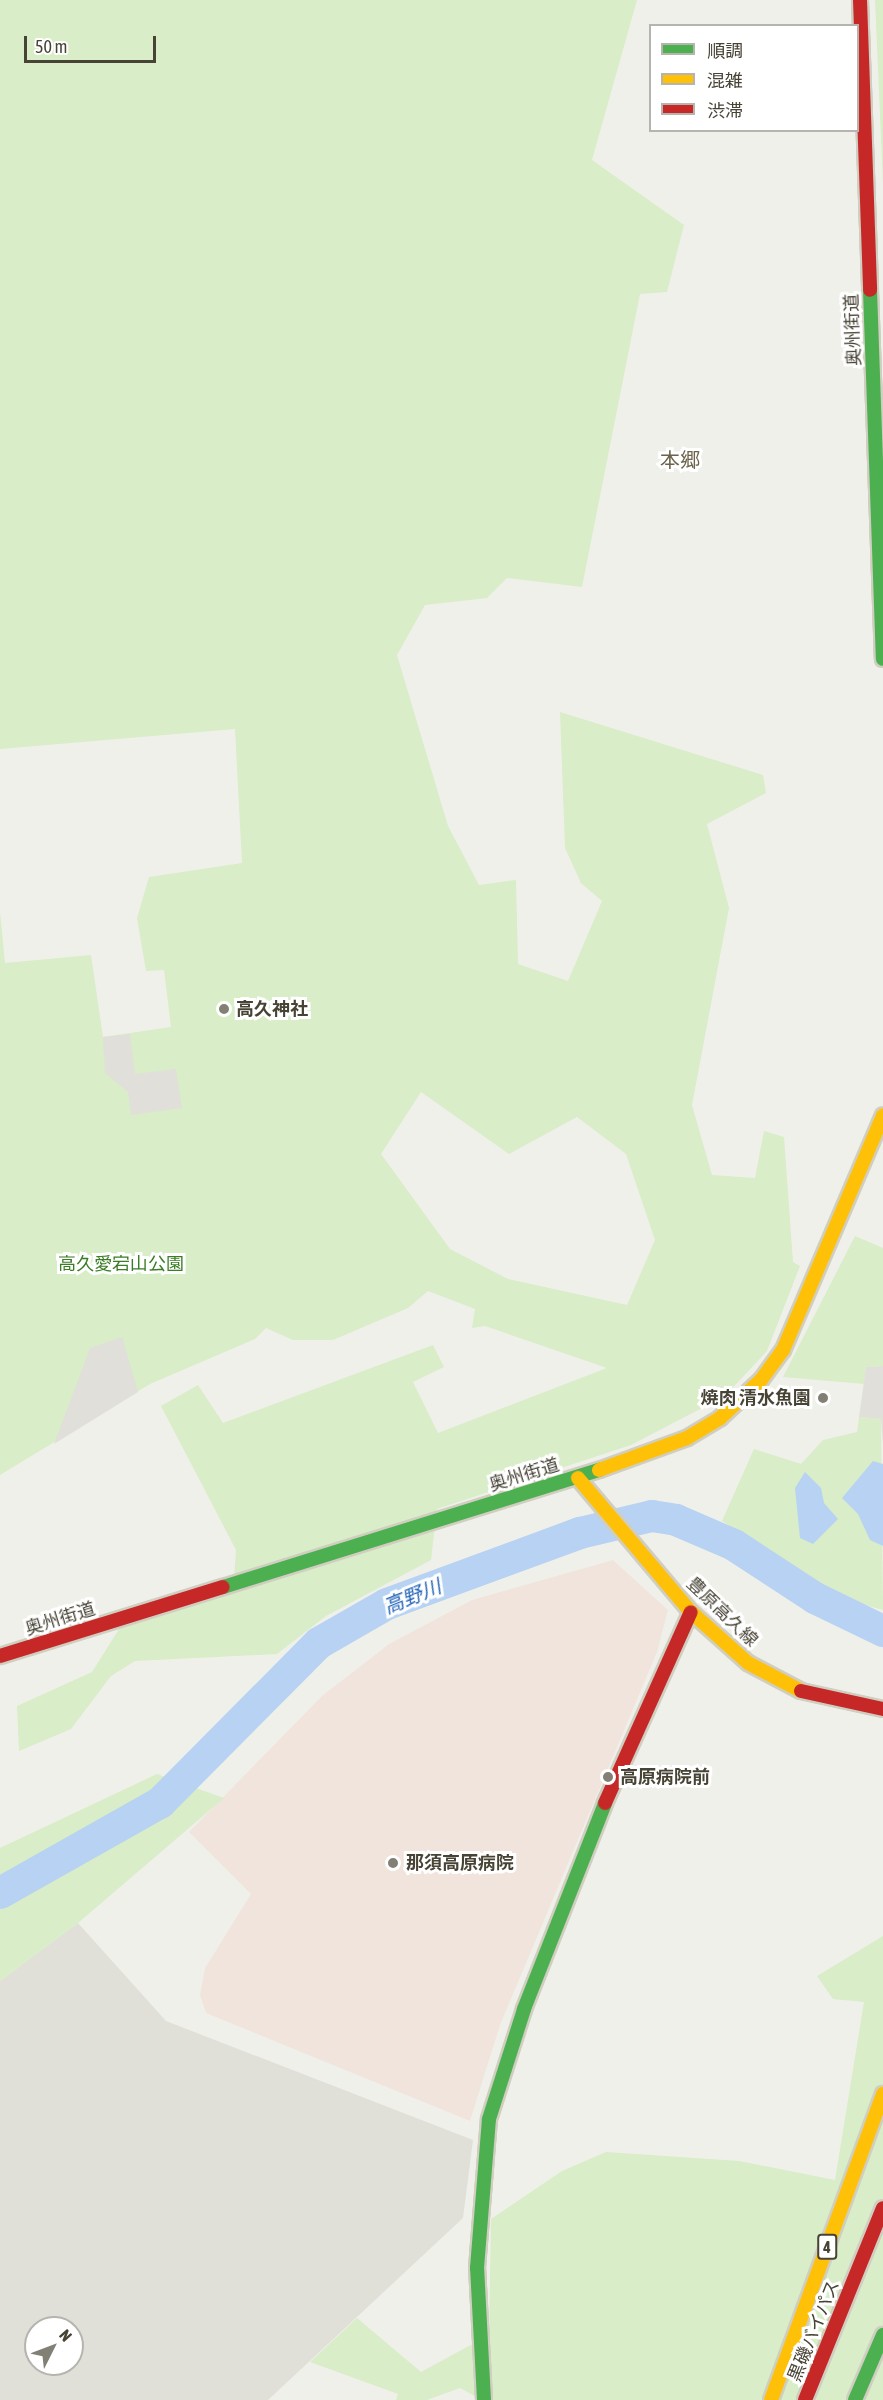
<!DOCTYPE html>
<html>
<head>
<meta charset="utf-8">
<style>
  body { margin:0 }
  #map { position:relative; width:883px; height:2400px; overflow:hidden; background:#f0f0ea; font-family:"Asap Condensed","Noto Sans JP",sans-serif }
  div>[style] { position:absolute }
  .industrial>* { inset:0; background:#e0dfd8 }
  .medical>* { inset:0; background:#f0e4dd }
  .green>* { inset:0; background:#d8edc8 }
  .parking>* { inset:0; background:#e0dfd9 }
  .water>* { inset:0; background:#b7d2f2 }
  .river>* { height:32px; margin:-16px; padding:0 16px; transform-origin:16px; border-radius:16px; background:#b7d2f2 }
  .roads { filter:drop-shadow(2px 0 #d0cec0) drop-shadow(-2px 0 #d0cec0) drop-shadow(0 2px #d0cec0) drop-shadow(0 -2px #d0cec0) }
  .fast>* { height:14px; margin:-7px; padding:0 7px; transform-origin:7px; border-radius:7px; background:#4caf50 }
  .slow>* { height:14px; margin:-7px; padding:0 7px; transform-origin:7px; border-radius:7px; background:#ffc107 }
  .jam>* { height:14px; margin:-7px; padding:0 7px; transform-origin:7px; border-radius:7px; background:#c62828 }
  .dots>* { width:16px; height:16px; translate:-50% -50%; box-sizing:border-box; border:3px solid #fff; border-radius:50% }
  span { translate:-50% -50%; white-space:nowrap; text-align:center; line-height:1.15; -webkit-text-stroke:6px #fff; paint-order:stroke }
  .shield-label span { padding:2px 4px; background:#fff; border:2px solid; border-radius:4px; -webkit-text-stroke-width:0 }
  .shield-label { font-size:16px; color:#474335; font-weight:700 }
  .street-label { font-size:18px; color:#474335 }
  .poi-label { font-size:18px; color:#474335; font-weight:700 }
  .left { translate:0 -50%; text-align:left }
  .right { translate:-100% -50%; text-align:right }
  .park-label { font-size:18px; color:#397d24 }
  .neighbourhood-label { font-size:20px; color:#6b634b }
  .water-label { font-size:20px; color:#2666ba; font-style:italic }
  .legend { position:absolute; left:649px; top:24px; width:210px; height:108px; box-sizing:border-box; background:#fff; border:2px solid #b5b4ae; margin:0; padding:8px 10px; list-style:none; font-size:18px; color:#474335 }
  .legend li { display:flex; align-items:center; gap:12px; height:30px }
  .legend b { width:30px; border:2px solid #b5b4ae }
  .north { position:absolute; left:24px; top:2316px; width:60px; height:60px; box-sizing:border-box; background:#fff; border:2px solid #b5b4ae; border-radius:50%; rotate:48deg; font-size:16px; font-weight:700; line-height:24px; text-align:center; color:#474335 }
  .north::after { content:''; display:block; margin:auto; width:21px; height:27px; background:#828074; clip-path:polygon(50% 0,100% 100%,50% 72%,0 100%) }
  .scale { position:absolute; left:24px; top:36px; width:132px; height:27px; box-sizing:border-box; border:3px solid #474335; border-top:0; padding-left:8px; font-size:18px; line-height:21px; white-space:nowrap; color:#474335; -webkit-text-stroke:4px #fff; paint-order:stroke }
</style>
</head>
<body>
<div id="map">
  <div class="industrial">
    <i style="clip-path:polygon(evenodd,78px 1923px,166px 2021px,473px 2140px,463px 2218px,268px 2400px,0 2400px,0 1981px,78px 1923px,36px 2328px,72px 2328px,72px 2364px,36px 2364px,36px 2328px)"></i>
  </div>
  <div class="medical">
    <i style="clip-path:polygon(613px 1560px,668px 1610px,657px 1652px,500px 2025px,470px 2121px,206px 2013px,200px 1995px,205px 1968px,251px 1894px,189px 1832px,322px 1696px,389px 1644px,472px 1600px)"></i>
  </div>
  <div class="green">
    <i style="clip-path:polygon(evenodd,0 0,637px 0,592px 160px,684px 225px,667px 292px,640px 294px,582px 587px,507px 578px,487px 598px,425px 605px,397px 655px,448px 826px,479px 885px,516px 880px,518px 964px,568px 981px,602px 901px,581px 883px,565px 848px,560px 712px,763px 775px,766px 793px,707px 824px,729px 908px,692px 1105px,712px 1175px,755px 1178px,764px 1131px,784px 1137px,793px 1262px,800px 1266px,767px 1351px,725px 1396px,631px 1445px,437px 1509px,431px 1560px,326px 1616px,277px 1654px,135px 1661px,111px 1676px,71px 1729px,19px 1751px,17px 1706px,92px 1672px,119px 1629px,233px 1592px,236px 1550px,161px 1406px,198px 1385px,223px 1423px,433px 1345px,444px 1367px,413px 1382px,438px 1433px,607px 1368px,485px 1326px,472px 1328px,475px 1309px,428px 1291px,408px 1308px,333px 1340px,293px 1340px,266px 1328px,255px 1339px,150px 1384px,0 1475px,0 912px,5px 963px,91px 955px,103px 1037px,171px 1027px,164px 970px,146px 971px,137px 918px,149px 877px,242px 863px,235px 729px,0 749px,0 0,421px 1092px,509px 1154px,577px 1117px,626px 1154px,655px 1240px,627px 1305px,508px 1279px,450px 1249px,381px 1154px,421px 1092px)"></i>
    <i style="clip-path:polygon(875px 0,883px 0,883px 184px)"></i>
    <i style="clip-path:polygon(855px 1236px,883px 1248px,883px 1366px,866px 1367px,864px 1384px,783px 1377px)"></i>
    <i style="clip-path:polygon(859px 1417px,881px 1419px,883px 1610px,847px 1600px,722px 1521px,754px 1449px,801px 1464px,823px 1440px,857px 1432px)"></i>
    <i style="clip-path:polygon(157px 1774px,224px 1798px,78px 1923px,0 1981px,0 1848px)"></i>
    <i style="clip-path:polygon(883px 1936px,883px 2400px,482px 2400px,460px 2388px,427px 2400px,396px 2400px,398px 2394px,310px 2362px,357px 2318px,421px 2372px,489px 2335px,491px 2219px,562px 2171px,606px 2152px,739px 2161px,835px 2180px,864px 2002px,833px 1999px,817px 1976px)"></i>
  </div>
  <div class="parking">
    <i style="clip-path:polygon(130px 1034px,135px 1074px,176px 1069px,182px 1108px,131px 1115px,128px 1092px,105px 1073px,103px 1037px)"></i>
    <i style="clip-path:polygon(122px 1337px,138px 1392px,54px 1444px,90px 1348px)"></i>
    <i style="clip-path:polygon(883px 1366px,883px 1445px,881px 1419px,859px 1417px,866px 1367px)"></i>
  </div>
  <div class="water">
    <i style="clip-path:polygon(873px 1461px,883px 1464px,883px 1546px,870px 1540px,858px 1514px,842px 1498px)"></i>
    <i style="clip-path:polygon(805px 1472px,821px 1488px,824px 1503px,838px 1519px,813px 1544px,800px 1538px,795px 1488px)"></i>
  </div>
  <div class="river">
    <i style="left:0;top:1893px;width:184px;rotate:-29.4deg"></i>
    <i style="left:160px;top:1803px;width:226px;rotate:-45.2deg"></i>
    <i style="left:319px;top:1643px;width:78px;rotate:-29.8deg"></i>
    <i style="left:387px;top:1604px;width:206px;rotate:-20.2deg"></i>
    <i style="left:580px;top:1533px;width:74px;rotate:-13.3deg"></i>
    <i style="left:652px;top:1516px;width:24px;rotate:9deg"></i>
    <i style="left:676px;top:1520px;width:63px;rotate:23.3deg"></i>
    <i style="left:734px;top:1545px;width:97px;rotate:33.2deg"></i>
    <i style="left:815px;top:1598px;width:76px;rotate:25.9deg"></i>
  </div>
  <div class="roads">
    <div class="fast">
      <i style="left:870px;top:290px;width:369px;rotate:88deg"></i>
      <i style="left:223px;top:1587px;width:394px;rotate:-17.3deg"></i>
      <i style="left:484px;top:2400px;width:132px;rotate:-93deg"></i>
      <i style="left:477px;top:2268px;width:149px;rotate:-85.4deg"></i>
      <i style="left:489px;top:2119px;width:115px;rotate:-72.3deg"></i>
      <i style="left:524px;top:2009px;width:221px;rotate:-68.5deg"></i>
      <i style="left:855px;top:2400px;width:71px;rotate:-66.7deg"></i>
    </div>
    <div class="slow">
      <i style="left:599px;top:1470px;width:94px;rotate:-20deg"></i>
      <i style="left:687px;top:1438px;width:39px;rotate:-31deg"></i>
      <i style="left:720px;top:1418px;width:56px;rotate:-42.8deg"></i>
      <i style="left:761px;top:1380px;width:37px;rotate:-54deg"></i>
      <i style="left:783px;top:1350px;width:255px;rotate:-66.9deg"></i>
      <i style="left:578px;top:1478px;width:175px;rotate:49.9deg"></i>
      <i style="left:691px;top:1612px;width:76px;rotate:41.8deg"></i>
      <i style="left:748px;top:1663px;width:60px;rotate:27.8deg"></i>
      <i style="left:771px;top:2400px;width:326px;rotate:-69.9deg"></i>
    </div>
    <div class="jam">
      <i style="left:860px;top:0;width:290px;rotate:88deg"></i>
      <i style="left:0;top:1656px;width:233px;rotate:-17.2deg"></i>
      <i style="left:801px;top:1691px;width:84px;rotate:12.4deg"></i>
      <i style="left:605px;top:1803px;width:209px;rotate:-65.8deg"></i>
      <i style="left:805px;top:2400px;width:207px;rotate:-67.9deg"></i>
    </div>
  </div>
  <div class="dots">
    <i style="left:224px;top:1009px;background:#828074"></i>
    <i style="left:823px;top:1398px;background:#828074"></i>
    <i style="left:608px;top:1777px;background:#828074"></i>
    <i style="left:393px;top:1863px;background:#828074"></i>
  </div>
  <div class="shield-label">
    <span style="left:827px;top:2247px">4</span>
  </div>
  <div class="street-label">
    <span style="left:853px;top:330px;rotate:-92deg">奥州街道</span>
    <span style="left:524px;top:1475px;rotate:-17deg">奥州街道</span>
    <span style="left:722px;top:1612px;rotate:44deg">豊原高久線</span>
    <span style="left:60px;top:1619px;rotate:-17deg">奥州街道</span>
    <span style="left:814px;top:2331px;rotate:-68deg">黒磯バイパス</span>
  </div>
  <div class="poi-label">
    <span class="left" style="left:236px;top:1009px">高久神社</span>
    <span class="right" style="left:811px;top:1398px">焼肉 清水魚園</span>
    <span class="left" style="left:620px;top:1777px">高原病院前</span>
    <span class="left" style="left:406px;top:1863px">那須高原病院</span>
  </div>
  <div class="park-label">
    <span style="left:121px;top:1264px">高久愛宕山公園</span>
  </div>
  <div class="neighbourhood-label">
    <span style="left:680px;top:459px">本郷</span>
  </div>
  <div class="water-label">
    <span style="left:412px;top:1596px;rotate:-22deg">高野川</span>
  </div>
  <ul class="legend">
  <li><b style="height:8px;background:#4caf50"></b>順調</li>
  <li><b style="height:8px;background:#ffc107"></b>混雑</li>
  <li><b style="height:8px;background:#c62828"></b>渋滞</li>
  </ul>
  <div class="north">N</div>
  <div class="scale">50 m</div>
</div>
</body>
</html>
